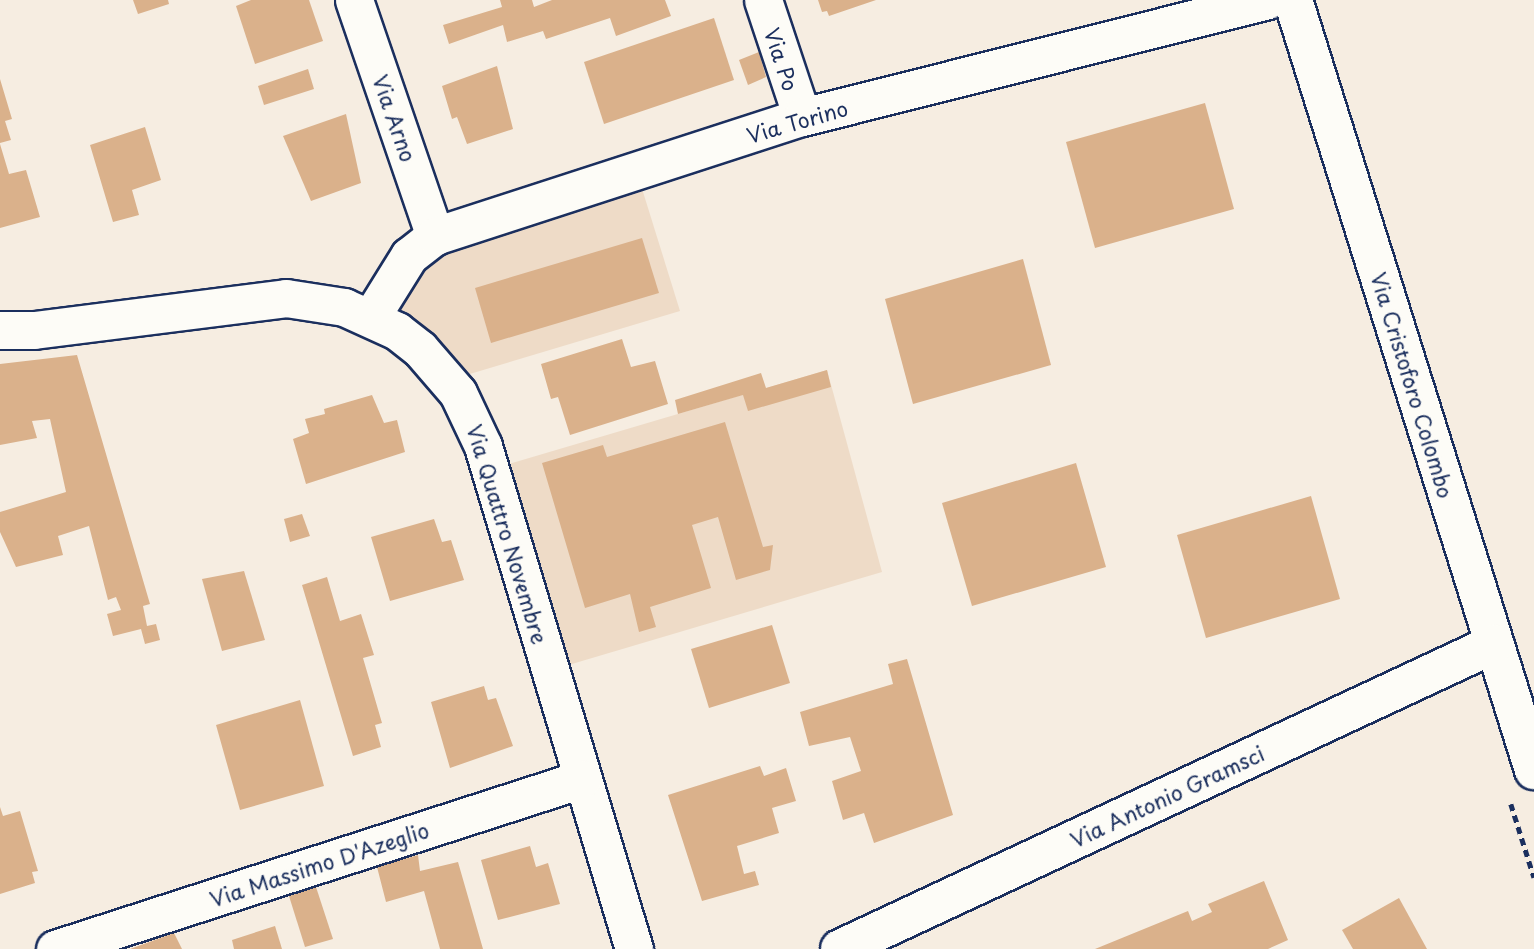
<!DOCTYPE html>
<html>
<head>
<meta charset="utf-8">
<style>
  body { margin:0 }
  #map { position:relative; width:1534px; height:949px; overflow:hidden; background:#f6ede1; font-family:"Playpen Sans",sans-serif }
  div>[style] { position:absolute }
  .built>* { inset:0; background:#eedbc7 }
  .building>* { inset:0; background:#dab18b }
  .path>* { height:4.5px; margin-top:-2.25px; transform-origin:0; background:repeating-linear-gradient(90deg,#1b2f5e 0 7px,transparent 0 12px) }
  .roads { filter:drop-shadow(2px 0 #1b2f5e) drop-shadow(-2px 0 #1b2f5e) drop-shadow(0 2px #1b2f5e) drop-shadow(0 -2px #1b2f5e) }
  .minor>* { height:37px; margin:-18.5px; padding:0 18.5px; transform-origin:18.5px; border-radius:18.5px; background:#fdfcf7 }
  .tertiary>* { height:38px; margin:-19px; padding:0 19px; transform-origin:19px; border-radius:19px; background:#fdfcf7 }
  span { translate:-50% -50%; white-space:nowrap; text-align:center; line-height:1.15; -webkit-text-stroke:5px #fdfcf7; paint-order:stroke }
  .street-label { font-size:21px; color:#1b2f5e }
</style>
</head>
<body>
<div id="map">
  <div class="built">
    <i style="clip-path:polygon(639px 179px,680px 311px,453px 379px,379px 316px,410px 265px)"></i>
    <i style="clip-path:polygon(827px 370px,882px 572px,555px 669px,495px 468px)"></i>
  </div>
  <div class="building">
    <i style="clip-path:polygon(133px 0,168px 0,169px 4px,138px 14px)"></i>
    <i style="clip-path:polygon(251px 0,309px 0,323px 41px,255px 64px,236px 6px)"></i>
    <i style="clip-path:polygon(500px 0,532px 0,534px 7px,552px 0,665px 0,671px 16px,616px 36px,610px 18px,546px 39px,543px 31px,507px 42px,503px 25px,449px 44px,443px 25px,502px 7px)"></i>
    <i style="clip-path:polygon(818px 0,876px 0,829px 16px,827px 11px,822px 12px)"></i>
    <i style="clip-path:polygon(714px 18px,734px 80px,604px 124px,584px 62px)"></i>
    <i style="clip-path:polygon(759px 52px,766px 77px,748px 85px,739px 60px)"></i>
    <i style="clip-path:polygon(497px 66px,513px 129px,467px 144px,457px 117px,452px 119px,442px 86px)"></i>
    <i style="clip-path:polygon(308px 69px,314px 89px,264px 105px,258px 86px)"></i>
    <i style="clip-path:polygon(0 79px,12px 119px,5px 121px,11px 140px,0 143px)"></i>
    <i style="clip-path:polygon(1205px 103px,1234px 209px,1095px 248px,1066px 142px)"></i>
    <i style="clip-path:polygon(346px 114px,361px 183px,311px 201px,283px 136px)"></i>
    <i style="clip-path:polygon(145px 127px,161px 180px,132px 190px,139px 215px,113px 222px,90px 145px)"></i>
    <i style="clip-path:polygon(0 144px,9px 174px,26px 170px,40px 217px,0 228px)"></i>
    <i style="clip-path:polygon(642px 238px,659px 293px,491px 343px,475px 288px)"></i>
    <i style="clip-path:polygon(1023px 259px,1051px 365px,913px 404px,885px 299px)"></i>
    <i style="clip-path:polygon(622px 339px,631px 367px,655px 361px,668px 404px,570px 435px,558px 397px,551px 399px,541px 364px)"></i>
    <i style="clip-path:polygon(77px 355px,150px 604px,143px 606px,147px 626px,156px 624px,160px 640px,145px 644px,141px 629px,113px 636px,107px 614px,121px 610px,116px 597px,108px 600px,89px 526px,58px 536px,63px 555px,16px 567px,0 532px,0 512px,66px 492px,50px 419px,32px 421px,37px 438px,0 445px,0 364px)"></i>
    <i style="clip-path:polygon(827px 370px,831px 387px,748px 411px,743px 395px,678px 414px,675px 400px,761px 373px,766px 388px)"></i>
    <i style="clip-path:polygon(372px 395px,384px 423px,397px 420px,405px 452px,306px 484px,293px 439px,309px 433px,305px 419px,325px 414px,324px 409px)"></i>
    <i style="clip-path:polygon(725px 422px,763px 547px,773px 545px,770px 570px,736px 580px,718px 517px,692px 525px,711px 588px,650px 607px,656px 627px,639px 632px,630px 594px,585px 608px,542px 463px,603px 445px,607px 457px)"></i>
    <i style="clip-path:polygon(1076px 463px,1106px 567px,972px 606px,942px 503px)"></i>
    <i style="clip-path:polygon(1311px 496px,1340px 599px,1206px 638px,1177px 535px)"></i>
    <i style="clip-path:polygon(302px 514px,310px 536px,290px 542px,284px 519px)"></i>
    <i style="clip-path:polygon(434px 519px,442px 542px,451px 540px,464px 580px,390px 601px,371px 537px)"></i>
    <i style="clip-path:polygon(244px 571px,265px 640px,222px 651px,202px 579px)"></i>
    <i style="clip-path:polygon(327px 577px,340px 621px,361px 614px,374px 655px,363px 658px,382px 723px,375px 725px,381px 747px,353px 756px,302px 585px)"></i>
    <i style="clip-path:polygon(772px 625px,790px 683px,709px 708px,691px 649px)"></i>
    <i style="clip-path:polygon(907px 659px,953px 815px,874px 843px,864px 813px,843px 820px,832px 781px,861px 771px,850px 737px,809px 746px,800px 712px,893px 684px,888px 664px)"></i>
    <i style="clip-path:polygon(484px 686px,488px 700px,496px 698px,513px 746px,450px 768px,431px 702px)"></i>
    <i style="clip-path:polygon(300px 700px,324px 786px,240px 810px,216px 725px)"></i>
    <i style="clip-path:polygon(760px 766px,764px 776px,786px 768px,796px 801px,772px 808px,779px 833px,737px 846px,744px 874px,755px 871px,759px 885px,702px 901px,668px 795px)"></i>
    <i style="clip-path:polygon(0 807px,3px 816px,20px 811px,38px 871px,32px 872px,35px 883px,0 894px)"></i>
    <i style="clip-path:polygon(530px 846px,536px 867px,548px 863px,560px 904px,498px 920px,481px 860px)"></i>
    <i style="clip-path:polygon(418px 855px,420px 871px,458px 862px,483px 949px,440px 949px,424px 891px,386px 902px,377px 867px)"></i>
    <i style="clip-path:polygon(1264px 881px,1288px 940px,1268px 949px,1095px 949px,1188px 911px,1192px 921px,1212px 912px,1208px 904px)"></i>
    <i style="clip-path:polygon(316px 887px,333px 939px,305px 947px,289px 896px)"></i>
    <i style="clip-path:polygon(1399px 898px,1427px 949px,1353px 949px,1342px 930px)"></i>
    <i style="clip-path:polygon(275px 926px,282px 949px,234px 949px,232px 940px)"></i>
    <i style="clip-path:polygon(174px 933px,182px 949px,130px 949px)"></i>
  </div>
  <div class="path">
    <i style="left:1511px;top:804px;width:77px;rotate:72.5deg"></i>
  </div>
  <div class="roads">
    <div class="minor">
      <i style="left:354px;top:0;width:250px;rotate:71.1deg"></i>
      <i style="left:763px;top:0;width:123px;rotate:71.6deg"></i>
      <i style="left:371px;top:317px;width:72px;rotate:-58.1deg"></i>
      <i style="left:409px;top:256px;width:33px;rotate:-38deg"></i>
      <i style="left:435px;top:236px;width:386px;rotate:-18deg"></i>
      <i style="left:802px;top:117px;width:480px;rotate:-14.1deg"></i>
      <i style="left:0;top:330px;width:34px"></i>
      <i style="left:34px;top:330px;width:254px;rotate:-7.2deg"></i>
      <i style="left:286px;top:298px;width:59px;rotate:8.8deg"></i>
      <i style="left:344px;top:307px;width:58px;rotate:24.4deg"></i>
      <i style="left:397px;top:331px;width:29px;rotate:38deg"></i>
      <i style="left:420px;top:349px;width:58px;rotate:49.2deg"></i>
      <i style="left:458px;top:393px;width:59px;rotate:64.7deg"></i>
      <i style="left:483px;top:446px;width:525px;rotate:73.29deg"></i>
      <i style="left:55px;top:949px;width:554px;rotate:-17.88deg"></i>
    </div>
    <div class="tertiary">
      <i style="left:1293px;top:0;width:807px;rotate:72.62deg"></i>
      <i style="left:840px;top:949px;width:722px;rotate:-25deg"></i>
    </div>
  </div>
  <div class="street-label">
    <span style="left:782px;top:59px;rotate:72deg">Via Po</span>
    <span style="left:395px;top:118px;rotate:71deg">Via Arno</span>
    <span style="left:797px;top:121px;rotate:-16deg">Via Torino</span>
    <span style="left:1413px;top:385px;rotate:73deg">Via Cristoforo Colombo</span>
    <span style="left:508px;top:534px;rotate:73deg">Via Quattro Novembre</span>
    <span style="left:1167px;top:796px;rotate:-25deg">Via Antonio Gramsci</span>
    <span style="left:319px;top:864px;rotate:-18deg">Via Massimo D'Azeglio</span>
  </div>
</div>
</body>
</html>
